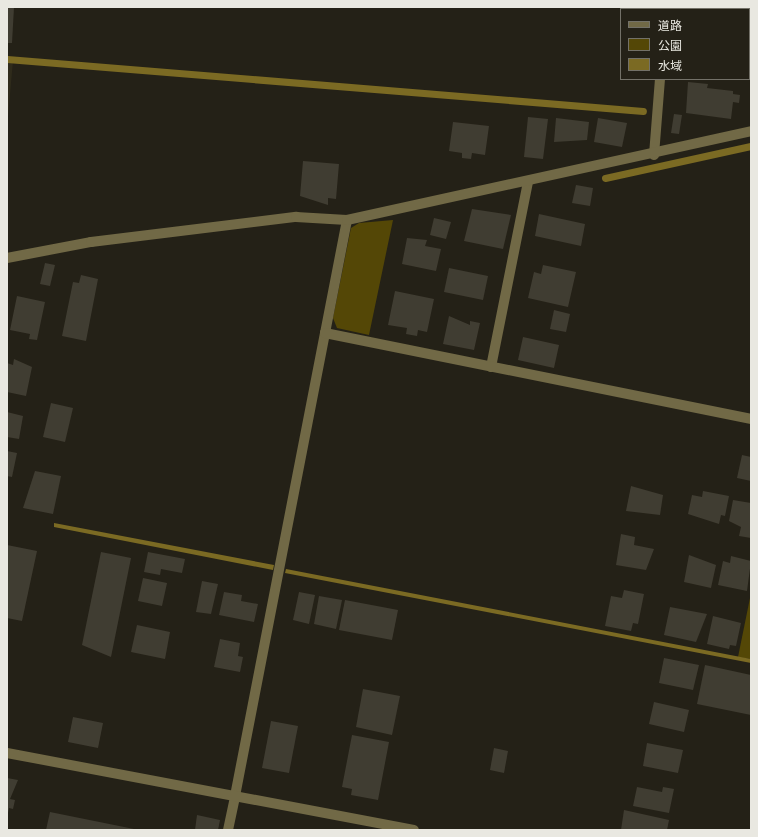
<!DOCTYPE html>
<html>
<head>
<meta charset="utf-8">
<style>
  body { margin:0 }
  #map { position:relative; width:758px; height:837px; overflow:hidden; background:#242117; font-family:Bitter,"Noto Sans JP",serif }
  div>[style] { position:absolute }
  .built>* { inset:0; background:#2f2b1b }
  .green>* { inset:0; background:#544706 }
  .water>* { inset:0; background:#7b6a23 }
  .stream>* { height:7px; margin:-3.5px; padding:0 3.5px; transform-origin:3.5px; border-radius:3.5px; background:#7b6a23 }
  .building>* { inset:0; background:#403d32 }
  .service>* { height:10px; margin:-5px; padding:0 5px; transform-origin:5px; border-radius:5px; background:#716946 }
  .minor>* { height:10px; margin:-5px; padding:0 5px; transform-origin:5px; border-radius:5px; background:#716946 }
  .tertiary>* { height:10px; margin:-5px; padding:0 5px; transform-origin:5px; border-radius:5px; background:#716946 }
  span { translate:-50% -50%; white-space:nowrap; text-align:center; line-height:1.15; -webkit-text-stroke:3px #242117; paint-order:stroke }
  .frame { position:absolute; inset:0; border:8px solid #e9e8e1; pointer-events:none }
  .legend { position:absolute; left:620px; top:8px; width:130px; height:72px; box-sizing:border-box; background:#242117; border:1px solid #737168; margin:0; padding:5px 7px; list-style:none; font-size:12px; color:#e9e8e1 }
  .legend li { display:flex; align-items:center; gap:8px; height:20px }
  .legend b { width:20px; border:1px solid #737168 }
</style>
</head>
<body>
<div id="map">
  <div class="built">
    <i style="clip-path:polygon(7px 61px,13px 61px,7px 128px)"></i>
  </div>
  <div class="green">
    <i style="clip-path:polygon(393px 220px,369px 335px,337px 328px,333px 318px,351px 228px,359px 223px)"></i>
    <i style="clip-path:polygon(751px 593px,751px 659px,738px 657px)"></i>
  </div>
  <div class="water">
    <i style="clip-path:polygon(54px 523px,274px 565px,273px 570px,54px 527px)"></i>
    <i style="clip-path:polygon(286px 569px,751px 659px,751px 663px,285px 573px)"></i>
  </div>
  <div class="stream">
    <i style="left:7px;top:59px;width:638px;rotate:4.67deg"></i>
    <i style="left:605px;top:178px;width:149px;rotate:-12.4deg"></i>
  </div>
  <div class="building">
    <i style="clip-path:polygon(7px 7px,14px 7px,12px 43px,7px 43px)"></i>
    <i style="clip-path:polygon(701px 7px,738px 7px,701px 9px)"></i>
    <i style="clip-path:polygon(688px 82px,708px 84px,707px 88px,733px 91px,733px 94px,740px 95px,739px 103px,733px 102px,731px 119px,686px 113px)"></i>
    <i style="clip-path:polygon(674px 114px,682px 115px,679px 134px,671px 133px)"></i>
    <i style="clip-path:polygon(528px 117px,548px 119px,543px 159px,524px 157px)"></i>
    <i style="clip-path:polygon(556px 118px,589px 122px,587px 140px,554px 142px)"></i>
    <i style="clip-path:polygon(598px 118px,627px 123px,622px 147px,594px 142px)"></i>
    <i style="clip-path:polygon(453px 122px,489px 126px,485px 155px,472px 153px,471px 159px,462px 158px,462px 153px,449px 151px)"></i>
    <i style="clip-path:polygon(303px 161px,339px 164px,336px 199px,328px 198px,328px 205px,300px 196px)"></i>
    <i style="clip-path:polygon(576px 185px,593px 188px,590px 206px,572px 203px)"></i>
    <i style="clip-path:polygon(472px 209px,511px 215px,503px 249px,464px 241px)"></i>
    <i style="clip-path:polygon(539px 214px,585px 224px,581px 246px,535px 236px)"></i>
    <i style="clip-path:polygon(434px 218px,451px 222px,446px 239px,430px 235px)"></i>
    <i style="clip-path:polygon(407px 238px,427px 240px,425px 246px,441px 249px,436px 271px,402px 264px)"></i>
    <i style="clip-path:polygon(45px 263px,55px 265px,50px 286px,40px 284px)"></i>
    <i style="clip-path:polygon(543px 265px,576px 272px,568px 307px,528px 298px,534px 272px,541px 274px)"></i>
    <i style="clip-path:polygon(449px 268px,488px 276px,483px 300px,444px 292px)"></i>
    <i style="clip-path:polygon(81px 275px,98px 279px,86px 341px,62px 336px,73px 282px,79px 283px)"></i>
    <i style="clip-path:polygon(395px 291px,434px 299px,427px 332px,418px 330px,417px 336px,406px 334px,407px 328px,388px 325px)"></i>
    <i style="clip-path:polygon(17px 296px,45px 302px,37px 340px,29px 339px,30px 334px,10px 330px)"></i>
    <i style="clip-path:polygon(554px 310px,570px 314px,566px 332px,550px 329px)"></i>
    <i style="clip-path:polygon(449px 316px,470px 325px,470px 321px,480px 323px,474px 350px,443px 344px)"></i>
    <i style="clip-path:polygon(523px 337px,559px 345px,554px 368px,518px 360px)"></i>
    <i style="clip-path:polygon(14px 359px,32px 367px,26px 396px,7px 392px,7px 363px,13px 365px)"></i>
    <i style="clip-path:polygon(51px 403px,73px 408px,65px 442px,43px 437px)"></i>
    <i style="clip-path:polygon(7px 412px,23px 416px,19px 439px,7px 437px)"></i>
    <i style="clip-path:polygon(7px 451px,17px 453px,12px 477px,7px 476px)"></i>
    <i style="clip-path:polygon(742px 455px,751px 457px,751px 481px,737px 478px)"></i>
    <i style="clip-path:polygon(35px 471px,61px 476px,53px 514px,23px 508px)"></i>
    <i style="clip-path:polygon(631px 486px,663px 495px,660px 515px,626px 511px)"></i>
    <i style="clip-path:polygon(703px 491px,729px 496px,725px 516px,721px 515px,719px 524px,688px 514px,692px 495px,702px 497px)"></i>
    <i style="clip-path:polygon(733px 500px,751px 503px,751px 538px,739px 536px,741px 527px,729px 521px)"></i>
    <i style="clip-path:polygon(621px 534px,635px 537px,634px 545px,654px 549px,646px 570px,616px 565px)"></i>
    <i style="clip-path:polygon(7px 545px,37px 551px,22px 621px,7px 618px)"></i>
    <i style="clip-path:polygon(101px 552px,131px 558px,111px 657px,82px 645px)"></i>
    <i style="clip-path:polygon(148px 552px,185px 559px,182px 573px,161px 569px,160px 575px,144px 572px)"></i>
    <i style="clip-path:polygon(689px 555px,716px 565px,711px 588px,684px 582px)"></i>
    <i style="clip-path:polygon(731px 556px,751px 561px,747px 591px,718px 585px,723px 561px,730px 563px)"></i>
    <i style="clip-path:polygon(143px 578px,167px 583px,162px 606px,138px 601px)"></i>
    <i style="clip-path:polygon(202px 581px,218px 584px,211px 614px,196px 612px)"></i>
    <i style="clip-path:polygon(624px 590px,644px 594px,638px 624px,633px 623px,631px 631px,605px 626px,611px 596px,622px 598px)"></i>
    <i style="clip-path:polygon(224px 592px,242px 595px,241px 601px,258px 604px,254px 622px,219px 615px)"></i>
    <i style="clip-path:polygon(299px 592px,315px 595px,309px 624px,293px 620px)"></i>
    <i style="clip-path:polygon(319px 596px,342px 600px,336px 629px,314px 624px)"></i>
    <i style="clip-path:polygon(345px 600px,398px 610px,392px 640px,339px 630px)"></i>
    <i style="clip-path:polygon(670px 607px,707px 614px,696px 642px,664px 635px)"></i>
    <i style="clip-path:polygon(713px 616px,741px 623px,736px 646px,730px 645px,729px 649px,707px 644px)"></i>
    <i style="clip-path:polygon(137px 625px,170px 632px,165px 659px,131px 652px)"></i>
    <i style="clip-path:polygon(220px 639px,240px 643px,238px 656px,243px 657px,240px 672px,214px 667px)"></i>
    <i style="clip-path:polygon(664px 658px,699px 665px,693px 690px,659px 683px)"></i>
    <i style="clip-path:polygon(705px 665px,751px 675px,751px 715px,697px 704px)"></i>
    <i style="clip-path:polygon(363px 689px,400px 696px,392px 735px,356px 727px)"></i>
    <i style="clip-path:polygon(654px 702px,689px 710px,684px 732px,649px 724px)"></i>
    <i style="clip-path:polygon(73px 717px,103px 723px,98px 748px,68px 742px)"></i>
    <i style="clip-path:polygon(271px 721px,298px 726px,289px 773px,262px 768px)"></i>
    <i style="clip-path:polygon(352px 735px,389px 742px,378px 800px,351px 795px,352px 789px,342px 787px)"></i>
    <i style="clip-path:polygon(647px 743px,683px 750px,678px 773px,643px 766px)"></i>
    <i style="clip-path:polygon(494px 748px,508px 751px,504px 773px,490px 770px)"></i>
    <i style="clip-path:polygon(7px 778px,18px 780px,10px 799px,15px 800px,13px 809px,9px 808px,8px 813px)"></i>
    <i style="clip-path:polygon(637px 787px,662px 792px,663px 787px,674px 789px,669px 813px,633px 806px)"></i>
    <i style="clip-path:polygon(624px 810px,669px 820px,667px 830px,621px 830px)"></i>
    <i style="clip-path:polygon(50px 812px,134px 829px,134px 830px,46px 830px)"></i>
    <i style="clip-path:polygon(197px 815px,220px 820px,218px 830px,195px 830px)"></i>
  </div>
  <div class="service">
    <i style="left:491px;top:367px;width:189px;rotate:-78.7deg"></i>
    <i style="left:235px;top:796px;width:472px;rotate:-79deg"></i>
  </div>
  <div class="minor">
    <i style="left:665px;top:9px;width:2px;rotate:-90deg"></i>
    <i style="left:654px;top:155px;width:76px;rotate:-85.5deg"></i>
    <i style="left:347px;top:220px;width:115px;rotate:101deg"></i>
    <i style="left:325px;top:333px;width:435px;rotate:11.4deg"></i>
    <i style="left:7px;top:258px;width:86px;rotate:-10.8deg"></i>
    <i style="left:91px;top:242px;width:207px;rotate:-7deg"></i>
    <i style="left:296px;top:217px;width:51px;rotate:3.4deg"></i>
    <i style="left:347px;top:220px;width:414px;rotate:-12.4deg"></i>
    <i style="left:228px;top:830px;width:35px;rotate:-78deg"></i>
  </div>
  <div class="tertiary">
    <i style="left:7px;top:753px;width:414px;rotate:10.7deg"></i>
  </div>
  <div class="frame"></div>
  <ul class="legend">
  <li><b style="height:5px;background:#716946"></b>道路</li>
  <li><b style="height:11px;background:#544706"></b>公園</li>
  <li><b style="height:11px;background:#7b6a23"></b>水域</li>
  </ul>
</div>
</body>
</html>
